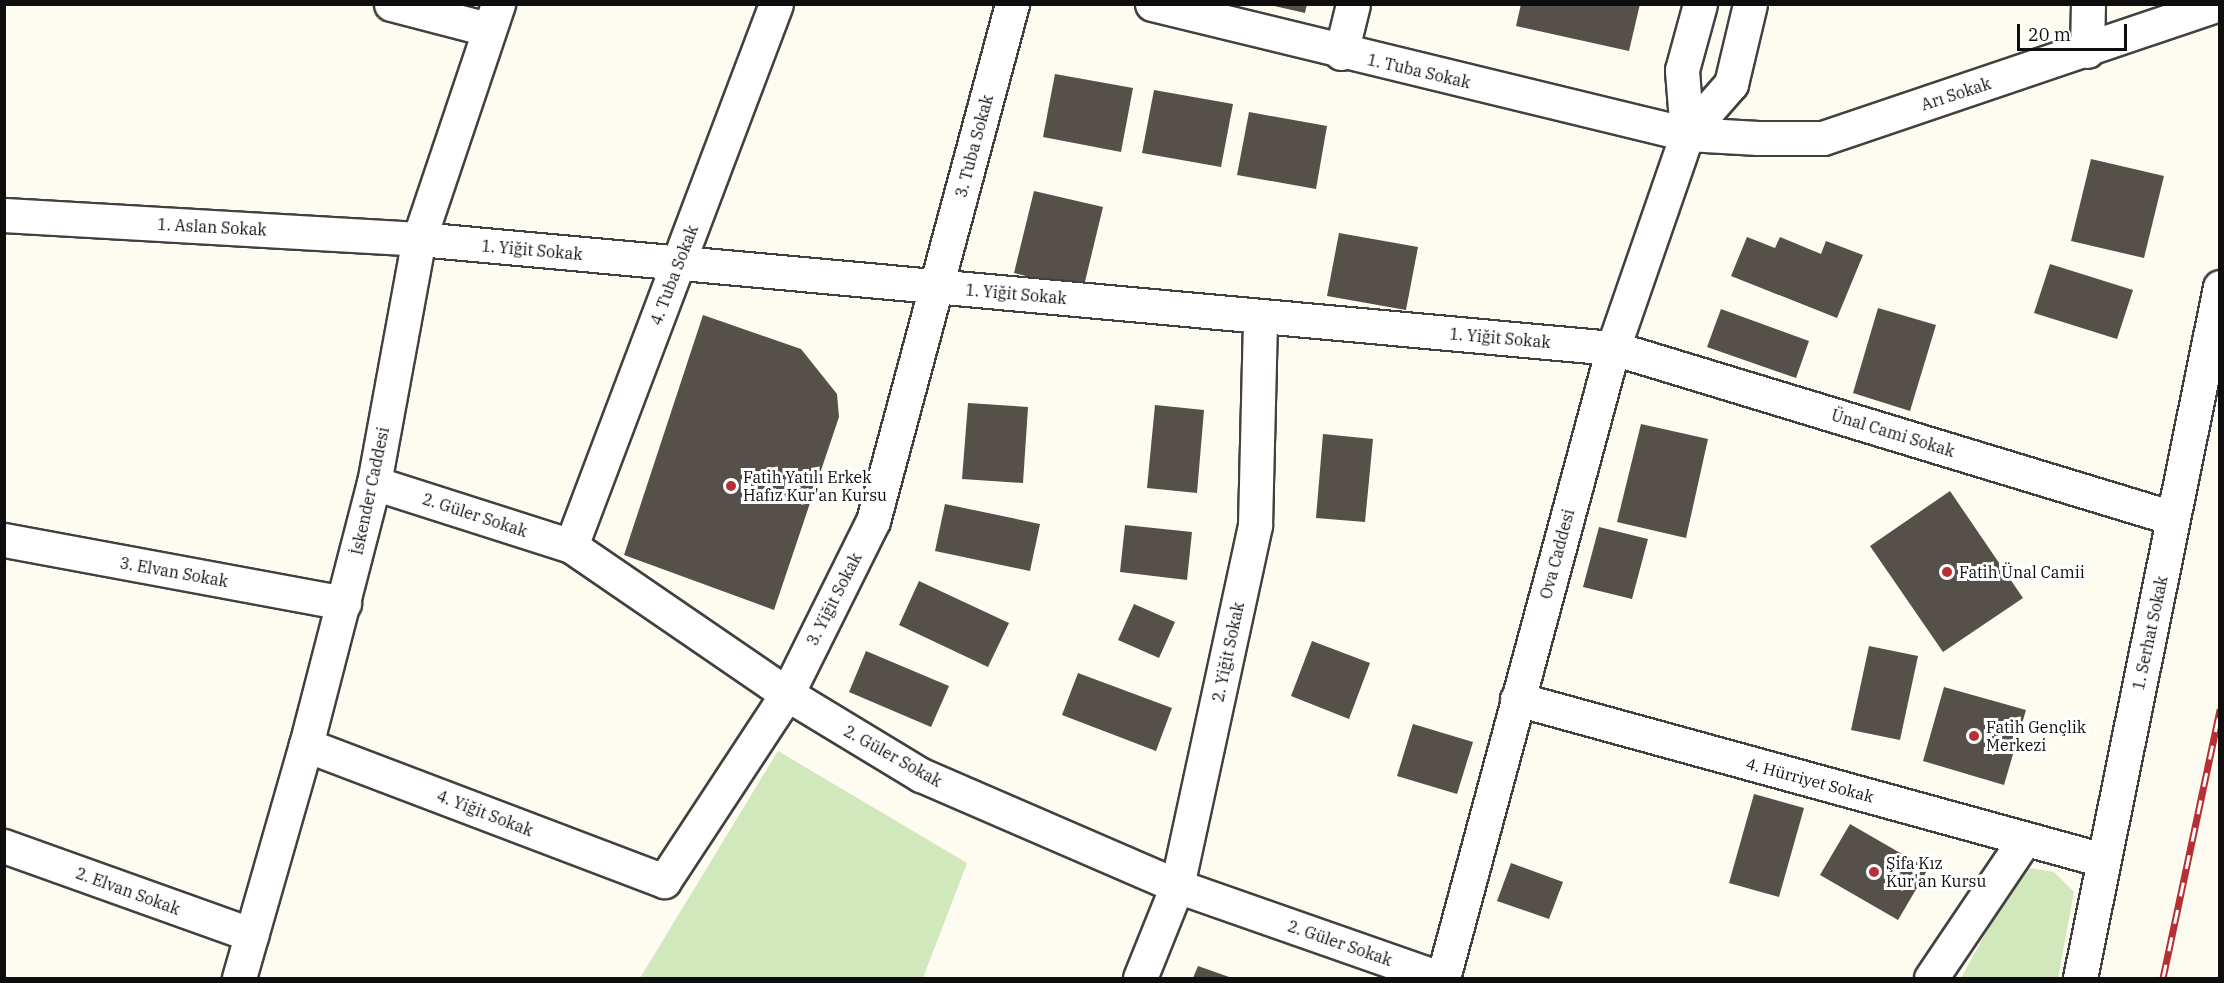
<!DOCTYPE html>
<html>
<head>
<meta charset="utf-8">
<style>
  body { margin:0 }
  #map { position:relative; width:2224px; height:983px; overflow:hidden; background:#fefbf0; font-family:"IBM Plex Serif",serif }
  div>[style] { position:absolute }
  .green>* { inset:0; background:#d1e7bc }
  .building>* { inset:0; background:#56504b }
  .roads { filter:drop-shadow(2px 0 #414141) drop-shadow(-2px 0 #414141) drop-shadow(0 2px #414141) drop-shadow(0 -2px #414141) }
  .minor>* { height:33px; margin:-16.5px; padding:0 16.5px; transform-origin:16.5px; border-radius:16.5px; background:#fff }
  .tertiary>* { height:33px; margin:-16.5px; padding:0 16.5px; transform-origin:16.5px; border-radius:16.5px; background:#fff }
  .rail>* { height:7px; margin-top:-3.5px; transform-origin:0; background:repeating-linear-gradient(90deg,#fff 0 14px,#b62f33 0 28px); box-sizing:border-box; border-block:2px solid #b62f33 }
  .dots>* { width:16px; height:16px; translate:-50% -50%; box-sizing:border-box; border:3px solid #fff; border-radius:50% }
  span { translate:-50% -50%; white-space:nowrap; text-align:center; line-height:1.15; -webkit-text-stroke:6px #fff; paint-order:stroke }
  .street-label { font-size:16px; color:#0e0e0e }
  .poi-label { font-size:16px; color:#0e0e0e }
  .left { translate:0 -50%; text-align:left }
  .frame { position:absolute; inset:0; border:6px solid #0e0e0e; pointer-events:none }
  .scale { position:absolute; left:2017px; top:24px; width:110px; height:27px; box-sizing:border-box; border:3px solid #0e0e0e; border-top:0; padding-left:8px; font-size:18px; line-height:21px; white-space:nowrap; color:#0e0e0e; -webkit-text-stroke:4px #fff; paint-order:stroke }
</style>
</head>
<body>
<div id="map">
  <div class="green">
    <i style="clip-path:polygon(778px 751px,967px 863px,923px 978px,640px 978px)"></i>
    <i style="clip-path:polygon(2022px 867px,2054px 872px,2074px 892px,2058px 978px,1961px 978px)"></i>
  </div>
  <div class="building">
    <i style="clip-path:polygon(1266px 4px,1307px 4px,1305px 13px)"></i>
    <i style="clip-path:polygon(1521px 4px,1640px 4px,1629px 51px,1516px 26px)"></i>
    <i style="clip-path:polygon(1055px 74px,1133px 88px,1121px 152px,1043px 137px)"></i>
    <i style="clip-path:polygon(1154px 90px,1233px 104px,1221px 167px,1142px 153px)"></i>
    <i style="clip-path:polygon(1249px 112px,1327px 126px,1316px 189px,1237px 175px)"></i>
    <i style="clip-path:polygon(2091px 159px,2164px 176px,2144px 258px,2071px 241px)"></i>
    <i style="clip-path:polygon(1034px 191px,1103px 207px,1083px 290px,1014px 273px)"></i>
    <i style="clip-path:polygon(1339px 233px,1418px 247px,1406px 310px,1327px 296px)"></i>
    <i style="clip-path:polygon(1747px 237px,1775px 248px,1780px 237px,1821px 254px,1826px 241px,1863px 255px,1837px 318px,1731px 276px)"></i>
    <i style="clip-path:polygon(2050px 264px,2133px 290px,2117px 339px,2034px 313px)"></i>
    <i style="clip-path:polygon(1878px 308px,1936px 325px,1910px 411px,1853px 393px)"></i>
    <i style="clip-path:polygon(1721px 309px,1809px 341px,1796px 378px,1707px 347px)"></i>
    <i style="clip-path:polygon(703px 315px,801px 349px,837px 394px,839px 417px,774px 610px,624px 555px)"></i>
    <i style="clip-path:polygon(968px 403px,1028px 407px,1023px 483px,962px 479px)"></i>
    <i style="clip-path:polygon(1155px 405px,1204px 410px,1197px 493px,1147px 488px)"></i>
    <i style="clip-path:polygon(1641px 424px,1708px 439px,1686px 538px,1617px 522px)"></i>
    <i style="clip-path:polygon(1323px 434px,1373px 439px,1365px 522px,1316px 518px)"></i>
    <i style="clip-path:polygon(1950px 491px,2023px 598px,1943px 652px,1870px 546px)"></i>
    <i style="clip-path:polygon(945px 504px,1040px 524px,1030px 571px,935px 551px)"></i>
    <i style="clip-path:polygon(1125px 525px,1192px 532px,1187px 580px,1120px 572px)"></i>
    <i style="clip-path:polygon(1599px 527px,1648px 539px,1632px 599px,1583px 587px)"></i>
    <i style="clip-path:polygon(919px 581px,1009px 623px,988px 667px,899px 625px)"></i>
    <i style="clip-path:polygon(1134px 604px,1175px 622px,1159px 658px,1118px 640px)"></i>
    <i style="clip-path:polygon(1312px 641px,1370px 663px,1349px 719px,1291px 696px)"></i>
    <i style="clip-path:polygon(1869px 646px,1918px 656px,1900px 740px,1851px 730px)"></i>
    <i style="clip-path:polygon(866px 651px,949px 686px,931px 727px,849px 692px)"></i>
    <i style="clip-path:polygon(1078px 673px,1172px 708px,1156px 751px,1062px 715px)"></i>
    <i style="clip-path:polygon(1944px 687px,2026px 710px,2004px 785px,1923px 761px)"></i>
    <i style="clip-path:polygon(1413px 724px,1473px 742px,1457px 794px,1397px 776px)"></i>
    <i style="clip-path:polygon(1754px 794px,1804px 808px,1779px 897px,1729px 883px)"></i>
    <i style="clip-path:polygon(1850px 824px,1928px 869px,1898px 920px,1820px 875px)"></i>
    <i style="clip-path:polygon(1511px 863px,1563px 882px,1549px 919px,1497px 901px)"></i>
    <i style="clip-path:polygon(1198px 966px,1232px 978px,1193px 978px)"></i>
  </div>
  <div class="roads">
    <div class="minor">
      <i style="left:391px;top:4px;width:100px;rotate:14.5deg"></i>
      <i style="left:1152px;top:4px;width:551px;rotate:13.66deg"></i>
      <i style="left:1687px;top:134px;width:71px;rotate:3.2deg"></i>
      <i style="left:1758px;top:138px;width:65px"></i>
      <i style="left:1823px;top:138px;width:417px;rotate:-18.7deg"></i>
      <i style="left:2087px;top:51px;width:47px;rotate:-88.8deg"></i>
      <i style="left:1341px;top:53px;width:50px;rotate:-76.2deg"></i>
      <i style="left:4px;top:215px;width:416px;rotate:3.3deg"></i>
      <i style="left:419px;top:239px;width:1199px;rotate:5.22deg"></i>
      <i style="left:1613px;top:348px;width:585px;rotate:16.89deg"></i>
      <i style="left:374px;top:483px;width:207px;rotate:17.7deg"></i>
      <i style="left:571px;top:546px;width:262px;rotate:34.4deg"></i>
      <i style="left:787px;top:694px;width:157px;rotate:31.2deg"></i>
      <i style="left:921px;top:775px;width:279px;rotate:23.4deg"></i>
      <i style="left:1177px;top:886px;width:279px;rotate:19.3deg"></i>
      <i style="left:4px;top:540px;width:346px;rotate:10.5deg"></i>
      <i style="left:571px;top:546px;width:579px;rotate:-69.28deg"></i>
      <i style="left:1517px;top:699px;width:608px;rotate:15.36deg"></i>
      <i style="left:306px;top:745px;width:383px;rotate:20.8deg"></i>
      <i style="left:664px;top:881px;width:224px;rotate:-56.7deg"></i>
      <i style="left:787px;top:694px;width:193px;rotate:-63.6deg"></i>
      <i style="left:873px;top:521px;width:535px;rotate:-74.95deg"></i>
      <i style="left:4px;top:846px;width:263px;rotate:19.7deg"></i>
      <i style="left:1140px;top:978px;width:99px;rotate:-68.1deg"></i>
      <i style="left:1177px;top:886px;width:369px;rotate:-77.8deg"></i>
      <i style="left:1255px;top:525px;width:209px;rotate:-88.6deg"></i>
      <i style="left:1931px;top:978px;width:166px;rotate:-56deg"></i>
      <i style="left:2080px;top:978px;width:705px;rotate:-78.55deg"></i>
    </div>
    <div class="tertiary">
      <i style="left:1687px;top:134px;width:64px;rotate:-94.5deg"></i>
      <i style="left:1682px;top:70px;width:68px;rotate:-74.7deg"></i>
      <i style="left:239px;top:978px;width:242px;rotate:-74deg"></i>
      <i style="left:306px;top:745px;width:271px;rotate:-75.5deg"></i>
      <i style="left:374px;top:483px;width:248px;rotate:-79.6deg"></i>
      <i style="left:419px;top:239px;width:248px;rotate:-71.4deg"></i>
      <i style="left:1443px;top:978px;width:653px;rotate:-74.9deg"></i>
      <i style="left:1613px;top:348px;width:226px;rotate:-70.9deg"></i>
      <i style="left:1687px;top:134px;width:67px;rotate:-48.7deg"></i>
      <i style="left:1731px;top:84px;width:82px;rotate:-76.6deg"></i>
    </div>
  </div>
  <div class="rail">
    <i style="left:2163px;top:978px;width:275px;rotate:-78deg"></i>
  </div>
  <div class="dots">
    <i style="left:731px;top:486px;background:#b62f33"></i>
    <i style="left:1947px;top:572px;background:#b62f33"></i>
    <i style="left:1974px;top:736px;background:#b62f33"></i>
    <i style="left:1874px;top:872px;background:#b62f33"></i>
  </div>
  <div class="street-label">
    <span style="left:1419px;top:71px;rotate:13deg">1. Tuba Sokak</span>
    <span style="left:1956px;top:94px;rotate:-18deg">Arı Sokak</span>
    <span style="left:974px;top:146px;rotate:-75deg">3. Tuba Sokak</span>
    <span style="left:212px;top:227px;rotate:3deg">1. Aslan Sokak</span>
    <span style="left:532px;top:250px;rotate:5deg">1. Yiğit Sokak</span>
    <span style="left:674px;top:275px;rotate:-69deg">4. Tuba Sokak</span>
    <span style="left:1016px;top:294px;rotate:5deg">1. Yiğit Sokak</span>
    <span style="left:1500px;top:338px;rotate:5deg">1. Yiğit Sokak</span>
    <span style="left:1893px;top:433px;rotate:17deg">Ünal Cami Sokak</span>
    <span style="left:370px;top:491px;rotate:-78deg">İskender Caddesi</span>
    <span style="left:475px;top:515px;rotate:18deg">2. Güler Sokak</span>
    <span style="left:1557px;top:554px;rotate:-75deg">Ova Caddesi</span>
    <span style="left:174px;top:572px;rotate:10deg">3. Elvan Sokak</span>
    <span style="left:834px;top:599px;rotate:-63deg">3. Yiğit Sokak</span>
    <span style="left:2150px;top:633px;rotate:-78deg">1. Serhat Sokak</span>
    <span style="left:1228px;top:652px;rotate:-78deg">2. Yiğit Sokak</span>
    <span style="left:893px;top:756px;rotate:29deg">2. Güler Sokak</span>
    <span style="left:1810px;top:780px;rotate:15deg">4. Hürriyet Sokak</span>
    <span style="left:485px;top:813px;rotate:21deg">4. Yiğit Sokak</span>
    <span style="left:128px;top:891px;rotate:20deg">2. Elvan Sokak</span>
    <span style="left:1340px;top:943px;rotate:19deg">2. Güler Sokak</span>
  </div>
  <div class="poi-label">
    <span class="left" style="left:743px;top:486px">Fatih Yatılı Erkek<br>Hafız Kur'an Kursu</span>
    <span class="left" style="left:1959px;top:572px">Fatih Ünal Camii</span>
    <span class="left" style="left:1986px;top:736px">Fatih Gençlik<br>Merkezi</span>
    <span class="left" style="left:1886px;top:872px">Şifa Kız<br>Kur'an Kursu</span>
  </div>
  <div class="frame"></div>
  <div class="scale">20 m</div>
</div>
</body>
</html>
